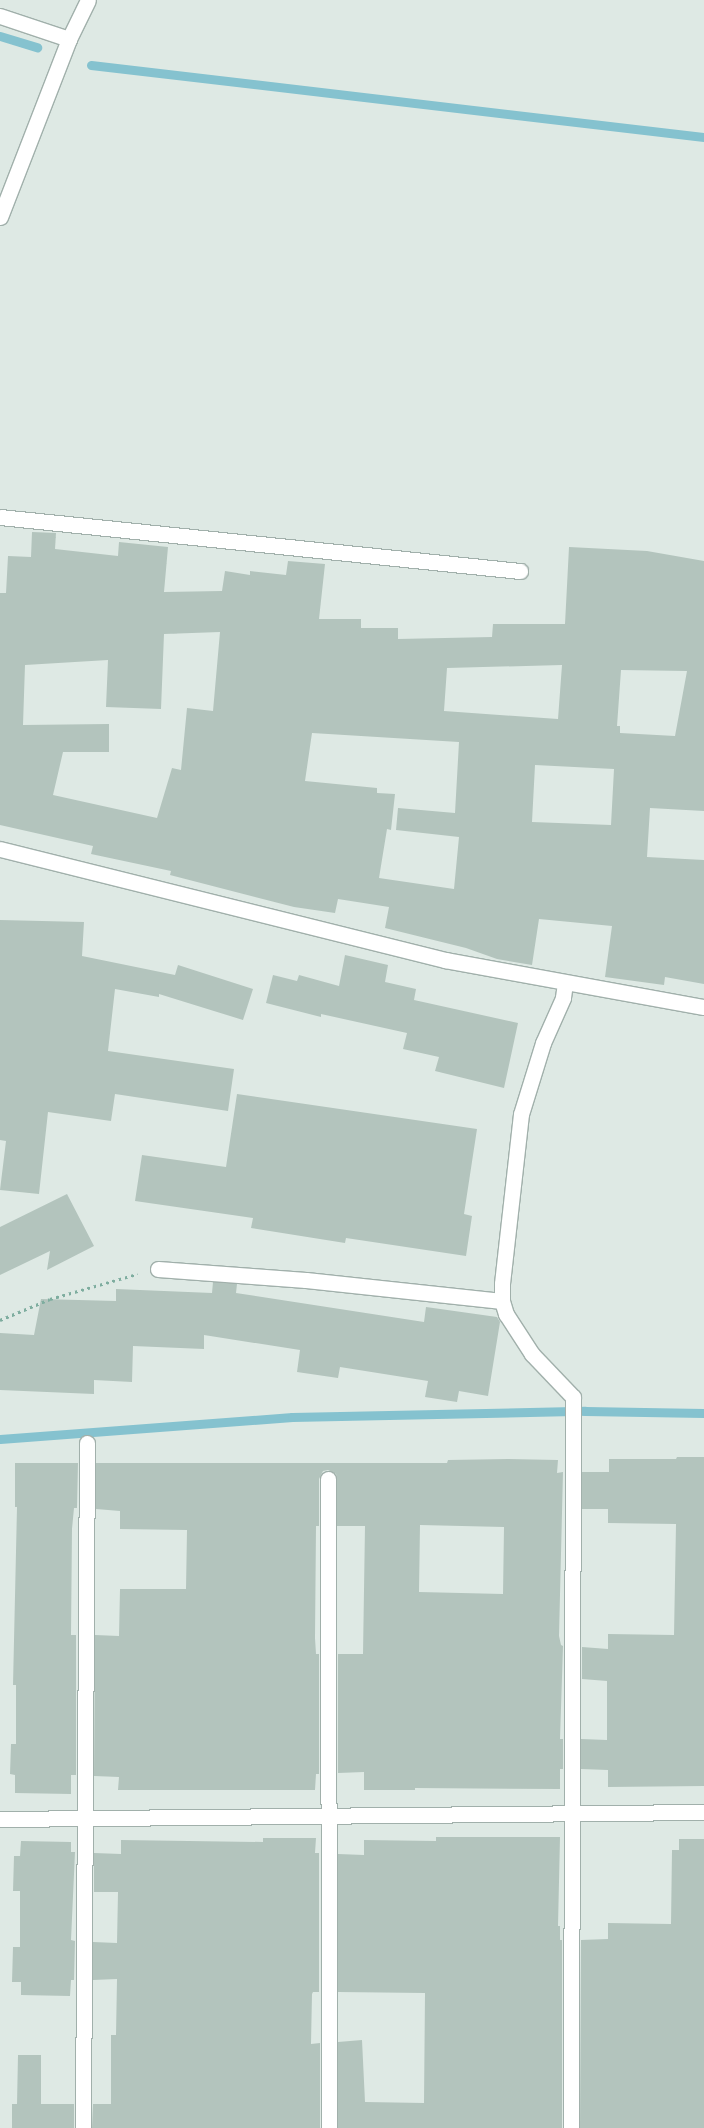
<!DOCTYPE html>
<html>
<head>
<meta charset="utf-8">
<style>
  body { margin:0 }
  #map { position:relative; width:704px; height:2128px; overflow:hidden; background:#dee9e4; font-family:"Titillium Web",sans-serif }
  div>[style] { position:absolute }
  .stream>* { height:9px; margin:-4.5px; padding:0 4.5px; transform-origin:4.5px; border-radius:4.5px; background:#85c2cf }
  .building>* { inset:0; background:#b3c4bd }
  .path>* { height:3px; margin-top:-1.5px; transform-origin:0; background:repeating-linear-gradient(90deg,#7ead9f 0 2.5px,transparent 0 6.5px) }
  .roads { filter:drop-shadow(1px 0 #a1b0ab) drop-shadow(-1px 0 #a1b0ab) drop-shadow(0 1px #a1b0ab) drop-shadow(0 -1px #a1b0ab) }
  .street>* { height:15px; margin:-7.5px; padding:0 7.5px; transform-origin:7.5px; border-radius:7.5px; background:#fff }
  .secondary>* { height:15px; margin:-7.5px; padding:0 7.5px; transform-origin:7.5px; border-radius:7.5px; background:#fff }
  span { translate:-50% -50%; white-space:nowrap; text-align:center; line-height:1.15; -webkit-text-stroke:5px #eef6f2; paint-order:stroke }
</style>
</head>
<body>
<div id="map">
  <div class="stream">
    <i style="left:0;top:36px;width:39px;rotate:17deg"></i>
    <i style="left:91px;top:65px;width:617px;rotate:6.7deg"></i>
    <i style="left:0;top:1439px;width:293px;rotate:-4.3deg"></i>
    <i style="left:292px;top:1417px;width:293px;rotate:-1.2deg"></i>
    <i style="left:585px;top:1411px;width:119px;rotate:1deg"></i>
  </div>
  <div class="building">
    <i style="clip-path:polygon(evenodd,32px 532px,56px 533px,55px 549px,118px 556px,119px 542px,168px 547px,164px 592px,222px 591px,225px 571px,250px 575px,250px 571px,286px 575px,288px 561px,325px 564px,319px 619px,361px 619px,361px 628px,398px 628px,398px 639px,492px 637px,493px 624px,565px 624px,569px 547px,647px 551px,704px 561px,704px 811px,650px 808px,647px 857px,704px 860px,704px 984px,665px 977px,664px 985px,605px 977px,612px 926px,539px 919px,532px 965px,497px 959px,466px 948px,385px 928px,389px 907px,338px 899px,335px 913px,294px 907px,170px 875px,171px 871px,91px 854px,93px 846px,0 825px,0 593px,6px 593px,8px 556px,31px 557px,32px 532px,220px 632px,213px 711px,187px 708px,181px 770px,172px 768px,157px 818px,53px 795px,63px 752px,109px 752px,109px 724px,23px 725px,25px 665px,108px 660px,106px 707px,161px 709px,164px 634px,220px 632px,32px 532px,562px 665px,558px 719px,444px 711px,447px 668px,562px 665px,32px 532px,621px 670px,687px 671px,675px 736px,620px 733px,620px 726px,617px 726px,621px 670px,32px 532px,312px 733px,459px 742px,455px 813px,398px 808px,396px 830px,459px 837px,454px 889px,379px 878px,387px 829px,391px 830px,395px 794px,377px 793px,377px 788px,305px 781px,312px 733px,32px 532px,535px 765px,614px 769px,611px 825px,532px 822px,535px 765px)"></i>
    <i style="clip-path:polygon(0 920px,84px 922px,82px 956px,175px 975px,178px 965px,253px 989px,243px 1020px,159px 994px,159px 997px,115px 989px,108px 1051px,234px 1069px,228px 1111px,115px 1094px,111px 1121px,48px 1112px,39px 1194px,0 1190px,6px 1141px,0 1140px)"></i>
    <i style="clip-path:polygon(345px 955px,388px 965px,385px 982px,416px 989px,414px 1000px,518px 1023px,504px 1088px,435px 1071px,439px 1057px,403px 1049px,407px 1033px,321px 1014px,321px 1017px,266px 1003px,273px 975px,297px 981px,299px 975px,339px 986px)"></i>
    <i style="clip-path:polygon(237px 1094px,477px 1129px,464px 1214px,472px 1216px,466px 1256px,346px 1238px,345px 1243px,251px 1228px,253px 1218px,135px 1201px,142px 1155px,226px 1167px)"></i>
    <i style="clip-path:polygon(67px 1194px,94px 1246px,47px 1270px,50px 1251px,0 1275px,0 1227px)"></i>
    <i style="clip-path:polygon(213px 1282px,237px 1284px,236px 1293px,424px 1322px,426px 1307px,497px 1317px,500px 1322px,488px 1396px,459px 1391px,457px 1402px,425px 1397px,428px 1381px,340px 1367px,338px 1378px,297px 1372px,300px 1350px,204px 1335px,204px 1349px,133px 1346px,132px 1382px,94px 1380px,94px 1394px,0 1390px,0 1333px,34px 1335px,41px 1299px,116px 1301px,116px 1289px,212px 1293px)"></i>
    <i style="clip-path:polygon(677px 1457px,704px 1457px,704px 1786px,608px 1787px,608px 1770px,581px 1769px,581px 1739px,607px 1740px,607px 1681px,582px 1679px,582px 1647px,608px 1649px,608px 1634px,674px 1635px,676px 1524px,608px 1523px,608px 1509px,582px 1509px,582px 1472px,609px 1472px,609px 1459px,676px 1459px)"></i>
    <i style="clip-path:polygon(evenodd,508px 1459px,558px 1460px,557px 1473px,563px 1472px,559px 1636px,561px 1645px,563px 1646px,560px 1739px,563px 1739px,563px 1769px,560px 1769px,560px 1789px,415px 1788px,415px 1790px,364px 1790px,364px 1772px,338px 1773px,338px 1654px,363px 1654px,365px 1526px,337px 1526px,337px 1478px,336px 1474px,328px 1470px,323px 1471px,319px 1479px,319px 1526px,316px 1526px,315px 1638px,316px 1654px,319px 1654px,319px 1774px,316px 1774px,315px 1790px,118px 1790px,119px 1777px,94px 1776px,95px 1635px,119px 1636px,120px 1589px,186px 1589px,187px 1530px,120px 1529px,120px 1511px,96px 1509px,96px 1463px,447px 1463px,448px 1460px,508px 1459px,420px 1525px,504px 1527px,503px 1594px,419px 1592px,420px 1525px)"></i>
    <i style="clip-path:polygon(15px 1463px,78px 1463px,77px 1508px,74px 1508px,72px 1529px,71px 1635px,76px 1635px,76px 1775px,71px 1775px,71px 1794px,15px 1793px,15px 1775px,10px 1774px,11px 1744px,16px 1744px,16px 1685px,13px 1685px,17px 1507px,15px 1507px)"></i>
    <i style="clip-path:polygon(436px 1837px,560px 1837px,558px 1926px,560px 1926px,560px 1940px,562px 1940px,562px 2128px,338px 2128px,338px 2042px,362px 2040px,365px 2102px,424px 2103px,425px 1993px,338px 1992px,338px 1854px,364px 1855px,364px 1840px,436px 1841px)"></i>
    <i style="clip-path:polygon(263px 1838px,316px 1838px,315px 1853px,319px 1853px,319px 1992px,313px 1992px,312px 1994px,311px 2044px,320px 2043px,320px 2128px,92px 2128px,93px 2104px,111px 2104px,111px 2035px,116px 2035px,117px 1979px,93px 1980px,93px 1942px,117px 1943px,118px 1892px,94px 1892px,94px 1853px,121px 1854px,121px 1840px,263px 1842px)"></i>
    <i style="clip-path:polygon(679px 1839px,704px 1839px,704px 2128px,580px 2128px,581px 1940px,608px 1939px,608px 1923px,671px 1924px,672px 1850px,679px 1850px)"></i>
    <i style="clip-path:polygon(21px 1841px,71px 1842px,71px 1852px,75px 1852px,71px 1940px,75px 1941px,74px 1980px,71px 1980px,70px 1996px,21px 1995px,21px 1982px,12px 1982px,13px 1947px,20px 1947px,20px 1891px,13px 1891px,14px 1856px,20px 1856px)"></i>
    <i style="clip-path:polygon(18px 2055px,41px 2055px,41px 2104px,74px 2104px,74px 2128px,12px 2128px,12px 2104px,17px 2104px)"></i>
  </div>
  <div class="path">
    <i style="left:0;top:1320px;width:54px;rotate:-22.8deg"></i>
    <i style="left:50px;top:1299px;width:91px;rotate:-16deg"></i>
  </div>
  <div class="roads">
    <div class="street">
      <i style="left:0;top:16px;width:73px;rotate:18.4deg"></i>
      <i style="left:0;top:517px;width:523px;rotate:5.93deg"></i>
      <i style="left:0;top:849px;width:459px;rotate:14deg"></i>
      <i style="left:445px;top:960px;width:263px;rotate:10.3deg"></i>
      <i style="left:565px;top:983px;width:15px;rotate:98deg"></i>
      <i style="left:563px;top:998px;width:49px;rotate:114deg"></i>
      <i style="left:543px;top:1043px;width:74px;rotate:107.2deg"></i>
      <i style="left:521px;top:1114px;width:171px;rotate:96.4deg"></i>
      <i style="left:502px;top:1284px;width:17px;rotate:90deg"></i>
      <i style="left:502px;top:1301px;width:14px;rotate:73deg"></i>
      <i style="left:506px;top:1314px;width:48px;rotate:57deg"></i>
      <i style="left:532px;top:1354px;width:59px;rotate:46.4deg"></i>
      <i style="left:573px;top:1397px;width:731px;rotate:90.16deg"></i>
      <i style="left:158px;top:1269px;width:148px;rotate:4.3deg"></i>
      <i style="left:306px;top:1280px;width:197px;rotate:6.1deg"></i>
      <i style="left:328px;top:1479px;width:649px;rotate:89.91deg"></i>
      <i style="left:0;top:1819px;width:704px;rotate:-0.57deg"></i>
      <i style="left:83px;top:2128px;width:685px;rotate:-89.67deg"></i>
    </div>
    <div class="secondary">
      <i style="left:0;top:217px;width:191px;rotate:-68.8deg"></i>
      <i style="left:69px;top:39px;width:43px;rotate:-64deg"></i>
    </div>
  </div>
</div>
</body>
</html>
